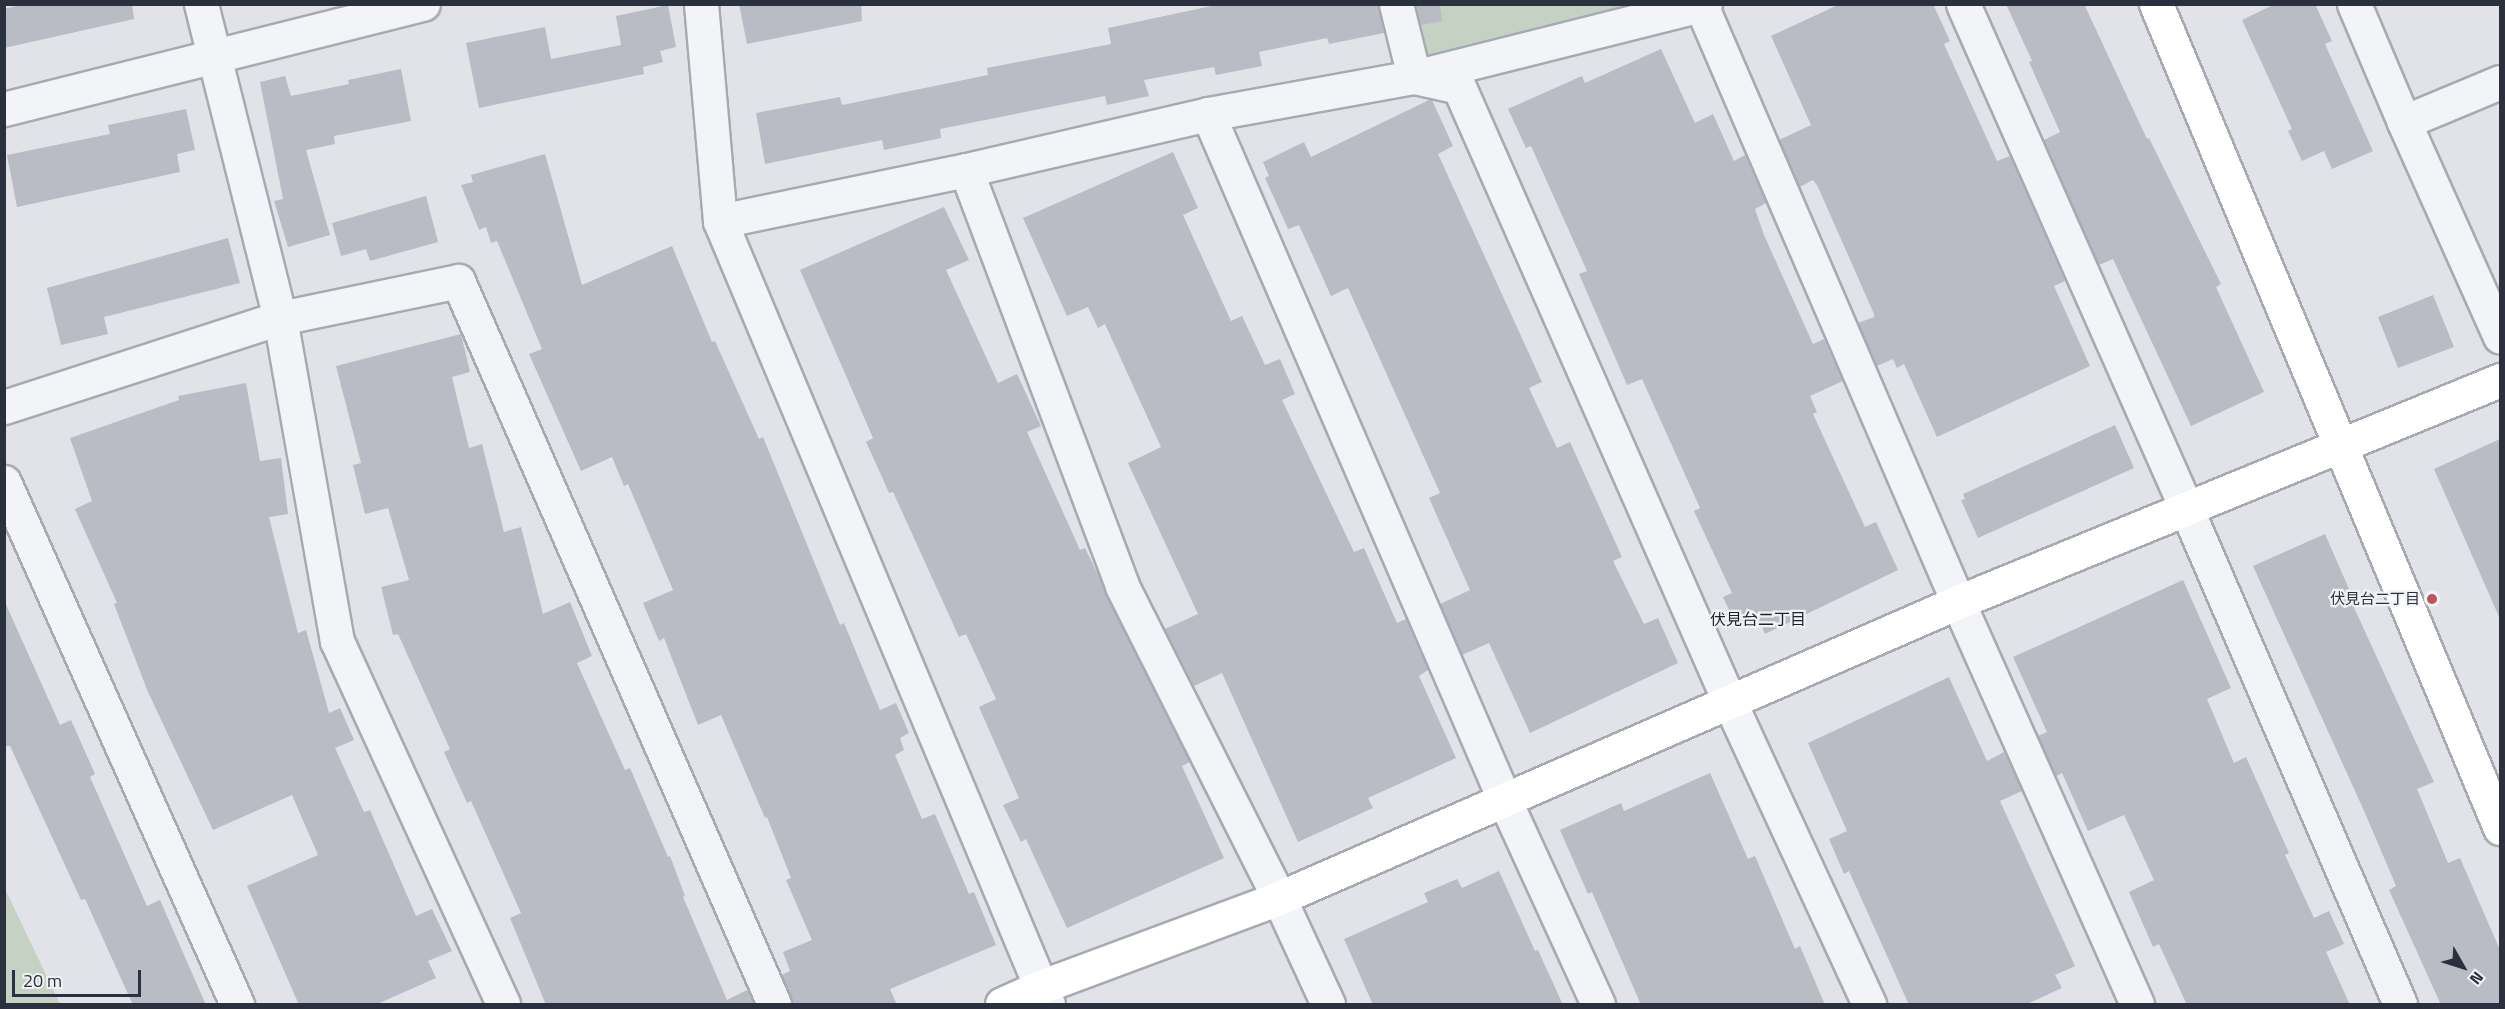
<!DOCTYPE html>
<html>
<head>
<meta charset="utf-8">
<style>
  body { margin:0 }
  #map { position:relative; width:2505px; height:1009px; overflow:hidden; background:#e1e3e8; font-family:"Titillium Web","Noto Sans JP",sans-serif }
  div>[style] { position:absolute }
  .green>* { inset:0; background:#c5d1c3 }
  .building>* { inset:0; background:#b9bcc4 }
  .roads { filter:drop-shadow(2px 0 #a7aab2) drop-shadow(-2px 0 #a7aab2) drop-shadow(0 2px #a7aab2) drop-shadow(0 -2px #a7aab2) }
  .street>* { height:33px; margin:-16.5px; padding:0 16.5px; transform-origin:16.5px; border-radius:16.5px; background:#f3f4f7 }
  .secondary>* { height:33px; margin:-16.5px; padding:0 16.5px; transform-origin:16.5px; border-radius:16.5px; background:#fff }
  .dots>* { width:16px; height:16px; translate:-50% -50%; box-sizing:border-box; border:3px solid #f1f2f6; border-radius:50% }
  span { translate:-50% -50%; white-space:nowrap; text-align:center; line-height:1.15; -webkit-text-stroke:4.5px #f1f2f6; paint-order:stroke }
  .poi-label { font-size:15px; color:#2b303e }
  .right { translate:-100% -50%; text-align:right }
  .neighbourhood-label { font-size:16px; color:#1d222f }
  .frame { position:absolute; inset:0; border:6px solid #2b303e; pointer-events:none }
  .north { position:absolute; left:2433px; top:937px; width:60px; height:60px; -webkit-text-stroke:4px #f1f2f6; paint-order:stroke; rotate:129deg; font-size:16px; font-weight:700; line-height:24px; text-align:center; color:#2b303e }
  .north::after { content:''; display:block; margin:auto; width:21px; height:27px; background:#2b303e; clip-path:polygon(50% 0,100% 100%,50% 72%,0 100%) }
  .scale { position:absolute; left:12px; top:970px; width:129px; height:27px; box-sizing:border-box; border:3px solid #2b303e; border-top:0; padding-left:8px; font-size:18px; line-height:21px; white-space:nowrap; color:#2b303e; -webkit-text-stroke:4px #f1f2f6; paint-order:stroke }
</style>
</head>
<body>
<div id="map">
  <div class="green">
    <i style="clip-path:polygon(1409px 4px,1633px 5px,1421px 57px)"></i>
    <i style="clip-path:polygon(4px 889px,5px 889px,60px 1004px,5px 1004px)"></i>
  </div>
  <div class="building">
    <i style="clip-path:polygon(23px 4px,132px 4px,134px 19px,4px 48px,4px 9px)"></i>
    <i style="clip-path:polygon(739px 4px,861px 4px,862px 21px,747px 44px)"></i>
    <i style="clip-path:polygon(1221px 4px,1378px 4px,1384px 33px,1329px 44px,1327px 38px,1259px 52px,1262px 66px,1216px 75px,1214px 67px,1144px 80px,1149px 96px,1107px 105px,1105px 96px,940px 129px,941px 138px,884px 150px,882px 140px,765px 164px,756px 113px,840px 97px,842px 105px,988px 75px,987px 68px,1111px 44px,1108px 28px)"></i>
    <i style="clip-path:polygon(1415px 4px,1440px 4px,1442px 21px,1421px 25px)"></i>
    <i style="clip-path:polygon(1840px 4px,1933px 4px,1950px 41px,1944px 44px,1997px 161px,2010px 156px,2065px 281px,2054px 286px,2090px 366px,1937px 437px,1904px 364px,1897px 368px,1893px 359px,1877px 366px,1858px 323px,1874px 317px,1874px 314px,1818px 187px,1813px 180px,1800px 187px,1779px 140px,1811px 125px,1771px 36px)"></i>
    <i style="clip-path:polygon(2006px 4px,2084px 4px,2147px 139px,2149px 138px,2221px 284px,2216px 287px,2264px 392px,2191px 426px,2113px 259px,2099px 265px,2044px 140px,2060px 132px,2029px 62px,2032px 61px)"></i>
    <i style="clip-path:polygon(2275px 4px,2315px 4px,2332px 41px,2325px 44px,2373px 151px,2332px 169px,2324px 151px,2302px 161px,2288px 131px,2292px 129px,2242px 20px)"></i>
    <i style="clip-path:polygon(668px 5px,676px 47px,660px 51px,663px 62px,643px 67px,644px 74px,479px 108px,466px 43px,545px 27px,551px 59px,621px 45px,616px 16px)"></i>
    <i style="clip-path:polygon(1661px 49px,1695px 123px,1713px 114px,1734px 161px,1745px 155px,1766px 203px,1755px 209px,1764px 235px,1813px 344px,1824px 339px,1843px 381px,1810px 396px,1817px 412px,1813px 414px,1865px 527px,1876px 522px,1898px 570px,1765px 634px,1759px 619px,1738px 629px,1723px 597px,1732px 593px,1694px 511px,1700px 508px,1642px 379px,1627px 385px,1579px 274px,1587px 271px,1531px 146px,1526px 148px,1508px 109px,1582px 76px,1585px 83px)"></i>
    <i style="clip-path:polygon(401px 69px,411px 121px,334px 136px,335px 144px,306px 150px,330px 235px,288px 247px,274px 201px,283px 199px,260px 82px,285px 76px,291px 96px,349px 84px,348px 80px)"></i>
    <i style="clip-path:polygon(1429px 100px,1432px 100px,1453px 146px,1438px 154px,1542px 382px,1529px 388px,1557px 448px,1570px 442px,1622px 557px,1613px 561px,1644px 624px,1658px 618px,1678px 663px,1530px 733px,1489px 643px,1462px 655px,1440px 604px,1470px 590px,1429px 498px,1440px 493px,1348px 288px,1331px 296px,1299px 225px,1288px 229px,1265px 178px,1269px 176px,1263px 162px,1304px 142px,1311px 157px)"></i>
    <i style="clip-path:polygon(186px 109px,195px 150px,177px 154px,180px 172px,17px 207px,7px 155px,110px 134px,108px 125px)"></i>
    <i style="clip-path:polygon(1173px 152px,1198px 208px,1183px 215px,1231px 321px,1242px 316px,1265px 365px,1280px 359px,1295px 394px,1282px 400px,1354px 552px,1364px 548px,1397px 623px,1406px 619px,1428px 670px,1419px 676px,1456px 758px,1368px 798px,1373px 808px,1298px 842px,1222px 673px,1194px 686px,1165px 629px,1198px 614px,1128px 463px,1161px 447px,1105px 324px,1098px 328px,1088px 307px,1067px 316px,1023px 218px)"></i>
    <i style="clip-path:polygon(545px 154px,582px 285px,672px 246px,712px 342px,715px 341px,759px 439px,763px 437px,840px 625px,844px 623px,880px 710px,896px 703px,909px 733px,900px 738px,904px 750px,895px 755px,922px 819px,935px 814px,969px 894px,974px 892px,996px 945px,890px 989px,897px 1005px,792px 1005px,782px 975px,790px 971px,783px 952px,812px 940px,786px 880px,791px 878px,767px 817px,765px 818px,721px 715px,698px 725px,664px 638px,659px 641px,643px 603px,673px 590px,628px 484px,624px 486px,612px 457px,581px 471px,529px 354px,542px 349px,497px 241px,491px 243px,486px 227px,479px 230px,461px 185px,473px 182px,471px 175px)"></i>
    <i style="clip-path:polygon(426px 196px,438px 242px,370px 261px,366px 249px,341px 256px,332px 223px)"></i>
    <i style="clip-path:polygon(944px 207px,969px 260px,946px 270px,998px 383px,1017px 374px,1041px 426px,1027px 432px,1080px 550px,1085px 548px,1190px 762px,1182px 766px,1224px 858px,1067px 928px,1026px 839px,1021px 842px,1003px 805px,1019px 798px,979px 707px,996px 699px,966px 634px,959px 637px,893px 492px,889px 493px,882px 477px,866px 442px,873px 438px,800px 270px)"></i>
    <i style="clip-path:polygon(228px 238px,240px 283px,104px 317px,108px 334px,61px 345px,47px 288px)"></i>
    <i style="clip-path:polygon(2433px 295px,2454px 347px,2398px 368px,2378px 317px)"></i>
    <i style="clip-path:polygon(461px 334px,470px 372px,452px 377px,469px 448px,482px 444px,504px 532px,521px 527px,543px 614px,570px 602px,592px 656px,577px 663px,625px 770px,630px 768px,668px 857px,670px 856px,685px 896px,683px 897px,727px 1000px,747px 990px,754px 1005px,546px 1005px,510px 918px,521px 913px,471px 801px,467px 803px,444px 752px,450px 749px,398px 634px,393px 635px,381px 587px,409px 580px,388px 508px,365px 514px,353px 465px,361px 463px,336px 366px)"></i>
    <i style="clip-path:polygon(246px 383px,260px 461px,281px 458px,288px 514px,269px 517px,298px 633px,306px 630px,329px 713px,340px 708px,354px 740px,335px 748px,364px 812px,370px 810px,416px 916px,432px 909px,452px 951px,428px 961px,436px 978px,375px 1005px,299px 1005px,247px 886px,318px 855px,292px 795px,213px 830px,148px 692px,114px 604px,117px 603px,75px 509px,92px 501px,70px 438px,179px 400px,178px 396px)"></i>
    <i style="clip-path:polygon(2115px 425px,2134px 468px,1978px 538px,1961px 500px,1965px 499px,1963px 494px)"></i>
    <i style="clip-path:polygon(2500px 439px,2500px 619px,2434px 469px)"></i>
    <i style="clip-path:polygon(2325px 534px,2349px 589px,2346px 590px,2434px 782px,2417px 789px,2448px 863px,2460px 858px,2500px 950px,2500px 1005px,2441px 1005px,2389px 890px,2396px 886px,2365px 813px,2253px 566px)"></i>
    <i style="clip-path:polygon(2183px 580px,2231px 688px,2207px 699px,2234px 763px,2246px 757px,2289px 853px,2285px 855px,2314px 918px,2329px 911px,2344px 944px,2326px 952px,2350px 1005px,2187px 1005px,2159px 944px,2153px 947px,2129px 892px,2154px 880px,2124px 815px,2088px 831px,2062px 773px,2056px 776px,2038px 736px,2047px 732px,2013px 657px)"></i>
    <i style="clip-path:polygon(4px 600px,60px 725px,71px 720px,95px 774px,90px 777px,147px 906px,160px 900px,206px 1005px,133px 1005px,85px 899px,81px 900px,10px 746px,4px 746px)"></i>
    <i style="clip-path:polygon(1949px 677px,1987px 761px,2004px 752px,2022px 791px,2000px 801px,2075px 966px,2055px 975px,2062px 988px,2025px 1005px,1909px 1005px,1849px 871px,1844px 874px,1829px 839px,1847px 831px,1808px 743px)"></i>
    <i style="clip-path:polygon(1710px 773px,1748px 859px,1755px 856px,1795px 949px,1800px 946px,1825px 1005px,1641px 1005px,1592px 892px,1588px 894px,1560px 830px,1621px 803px,1624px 811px)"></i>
    <i style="clip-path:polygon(1499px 871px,1535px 951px,1538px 950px,1563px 1005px,1373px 1005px,1344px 939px,1428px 902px,1424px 893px,1457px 879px,1462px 888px)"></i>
  </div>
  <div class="roads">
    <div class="street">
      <i style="left:201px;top:4px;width:324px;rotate:75.9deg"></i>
      <i style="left:280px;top:318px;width:328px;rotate:80deg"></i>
      <i style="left:337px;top:641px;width:399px;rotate:65.4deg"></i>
      <i style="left:701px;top:4px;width:218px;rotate:85deg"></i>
      <i style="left:720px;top:221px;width:849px;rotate:67.27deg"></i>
      <i style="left:1396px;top:4px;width:75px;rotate:76.1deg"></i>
      <i style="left:1414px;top:77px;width:46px;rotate:12.5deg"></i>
      <i style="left:1459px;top:87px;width:673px;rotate:66.25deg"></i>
      <i style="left:1730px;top:703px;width:332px;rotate:65.2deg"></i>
      <i style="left:1963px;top:4px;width:553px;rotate:66.12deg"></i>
      <i style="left:2187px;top:510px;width:538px;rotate:66.68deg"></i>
      <i style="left:2354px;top:4px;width:128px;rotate:67deg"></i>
      <i style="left:1701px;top:5px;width:650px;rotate:66.71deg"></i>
      <i style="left:1958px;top:602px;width:440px;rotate:66deg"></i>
      <i style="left:2500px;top:82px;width:104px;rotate:157.4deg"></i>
      <i style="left:2404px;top:122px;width:235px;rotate:65.9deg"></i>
      <i style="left:4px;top:109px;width:432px;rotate:-14.1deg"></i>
      <i style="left:1208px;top:114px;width:748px;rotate:66.62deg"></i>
      <i style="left:1505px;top:801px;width:223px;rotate:65.4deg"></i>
      <i style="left:966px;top:170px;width:444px;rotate:69.4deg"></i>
      <i style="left:1122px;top:586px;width:349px;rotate:63.3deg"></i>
      <i style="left:1279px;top:898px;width:117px;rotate:65.2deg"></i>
      <i style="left:720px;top:221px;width:251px;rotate:-11.7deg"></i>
      <i style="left:966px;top:170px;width:248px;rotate:-13deg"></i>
      <i style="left:1208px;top:114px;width:209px;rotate:-10.2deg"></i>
      <i style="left:1414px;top:77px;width:300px;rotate:-14.1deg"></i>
      <i style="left:4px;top:407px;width:290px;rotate:-17.9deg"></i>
      <i style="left:280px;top:318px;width:182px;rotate:-11.7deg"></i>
      <i style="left:458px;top:281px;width:789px;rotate:66.39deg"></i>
      <i style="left:4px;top:482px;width:572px;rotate:65.95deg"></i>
    </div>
    <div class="secondary">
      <i style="left:2156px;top:4px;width:893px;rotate:67.34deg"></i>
      <i style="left:1002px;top:1004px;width:42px;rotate:-24.1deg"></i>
      <i style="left:1040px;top:987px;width:255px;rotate:-20.4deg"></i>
      <i style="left:1279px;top:898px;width:741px;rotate:-23.55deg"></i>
      <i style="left:1958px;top:602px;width:586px;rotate:-22.27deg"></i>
    </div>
  </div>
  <div class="dots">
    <i style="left:2432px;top:599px;background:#bf545a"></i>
  </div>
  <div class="poi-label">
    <span class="right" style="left:2420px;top:599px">伏見台二丁目</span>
  </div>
  <div class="neighbourhood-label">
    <span style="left:1758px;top:619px">伏見台二丁目</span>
  </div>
  <div class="frame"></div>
  <div class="north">N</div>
  <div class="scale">20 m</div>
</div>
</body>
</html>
